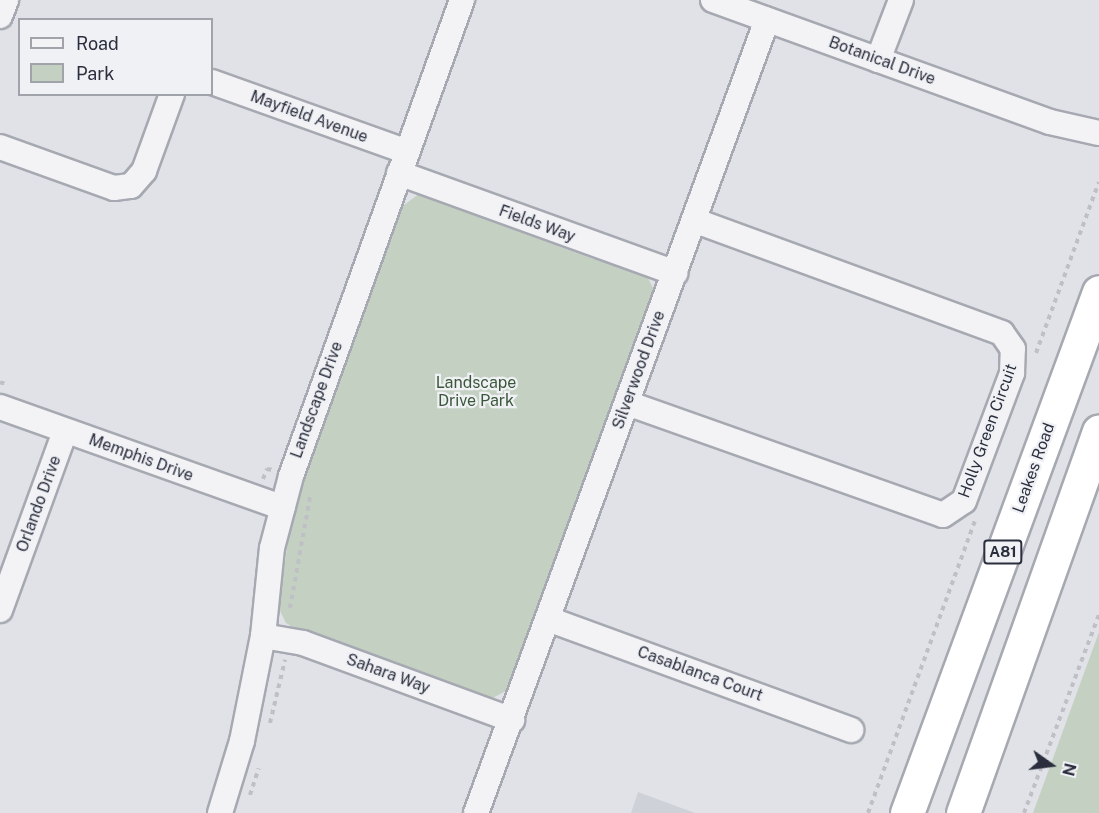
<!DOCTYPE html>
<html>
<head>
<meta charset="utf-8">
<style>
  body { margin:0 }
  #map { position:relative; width:1099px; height:813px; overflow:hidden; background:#e0e2e7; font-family:"Public Sans",sans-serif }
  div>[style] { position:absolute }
  .built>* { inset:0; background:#cfd1d9 }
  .green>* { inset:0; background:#c4d0c2 }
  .path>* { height:4px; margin-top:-2px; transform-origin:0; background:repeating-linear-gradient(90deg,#bfc0c6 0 4.5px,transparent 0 9px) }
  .roads { filter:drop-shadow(2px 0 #a6a9b1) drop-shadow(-2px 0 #a6a9b1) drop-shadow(0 2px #a6a9b1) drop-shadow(0 -2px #a6a9b1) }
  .minor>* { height:24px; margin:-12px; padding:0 12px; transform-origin:12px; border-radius:12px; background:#f3f3f6 }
  .trunk>* { height:33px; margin:-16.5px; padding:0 16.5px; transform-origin:16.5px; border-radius:16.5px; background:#fff }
  span { translate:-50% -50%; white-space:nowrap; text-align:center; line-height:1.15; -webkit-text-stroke:4.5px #f0f1f5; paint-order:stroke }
  .shield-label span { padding:2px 4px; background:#f0f1f5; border:2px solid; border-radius:4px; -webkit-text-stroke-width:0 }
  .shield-label { font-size:15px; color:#2b2f3d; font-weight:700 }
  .street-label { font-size:16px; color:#2b2f3d }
  .park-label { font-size:16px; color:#3b573a }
  .legend { position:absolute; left:18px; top:18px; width:195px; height:78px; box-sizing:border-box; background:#f0f1f5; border:2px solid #a1a3ab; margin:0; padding:8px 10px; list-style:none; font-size:18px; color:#2b2f3d }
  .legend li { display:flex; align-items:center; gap:12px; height:30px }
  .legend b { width:30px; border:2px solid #a1a3ab }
  .north { position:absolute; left:1021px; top:735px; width:60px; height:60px; -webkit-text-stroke:4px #f0f1f5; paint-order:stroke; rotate:104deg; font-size:16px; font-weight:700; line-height:24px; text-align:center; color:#2b2f3d }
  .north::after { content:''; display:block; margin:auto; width:21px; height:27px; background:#2b2f3d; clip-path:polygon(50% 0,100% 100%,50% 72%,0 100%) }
</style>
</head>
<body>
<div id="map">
  <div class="built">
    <i style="clip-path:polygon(638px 792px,695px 813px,631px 813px)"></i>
  </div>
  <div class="green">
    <i style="clip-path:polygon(420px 193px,469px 207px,473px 215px,593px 259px,604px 256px,645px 272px,654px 290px,511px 688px,491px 699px,299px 631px,286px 623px,278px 607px,290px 529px,307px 463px,399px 209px)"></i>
    <i style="clip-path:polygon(1099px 632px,1099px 813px,1033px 813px)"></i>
  </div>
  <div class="path">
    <i style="left:1036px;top:353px;width:182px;rotate:-69.8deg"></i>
    <i style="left:0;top:382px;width:9px;rotate:21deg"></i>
    <i style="left:263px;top:479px;width:11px;rotate:-68deg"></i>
    <i style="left:267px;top:469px;width:6px;rotate:9deg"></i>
    <i style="left:290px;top:608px;width:113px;rotate:-79.8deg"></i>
    <i style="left:270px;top:723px;width:65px;rotate:-76.6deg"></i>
    <i style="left:250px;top:795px;width:28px;rotate:-72deg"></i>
    <i style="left:868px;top:813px;width:311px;rotate:-69.9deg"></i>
    <i style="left:1024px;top:813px;width:212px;rotate:-69.3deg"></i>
  </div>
  <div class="roads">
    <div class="minor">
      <i style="left:713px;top:0;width:358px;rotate:19.9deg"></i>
      <i style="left:1050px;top:122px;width:50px;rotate:12.7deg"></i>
      <i style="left:0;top:16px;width:17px;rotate:-69deg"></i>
      <i style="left:878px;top:60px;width:64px;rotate:-69deg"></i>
      <i style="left:212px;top:82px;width:207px;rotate:19.7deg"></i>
      <i style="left:0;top:147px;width:121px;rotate:19.8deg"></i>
      <i style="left:114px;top:188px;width:17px;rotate:-7deg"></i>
      <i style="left:131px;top:186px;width:20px;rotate:-49deg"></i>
      <i style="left:144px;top:171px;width:82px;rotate:-70deg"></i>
      <i style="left:399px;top:173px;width:294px;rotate:19.9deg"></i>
      <i style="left:627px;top:403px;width:335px;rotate:19.5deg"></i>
      <i style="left:943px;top:515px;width:25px;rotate:-34deg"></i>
      <i style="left:964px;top:501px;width:137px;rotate:-69.4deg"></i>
      <i style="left:1012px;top:373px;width:24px;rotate:-88deg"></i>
      <i style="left:1013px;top:349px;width:19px;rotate:-125deg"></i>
      <i style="left:1002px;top:333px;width:328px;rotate:-159.9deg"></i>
      <i style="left:0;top:407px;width:300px;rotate:19.6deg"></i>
      <i style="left:0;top:610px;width:190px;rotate:-70deg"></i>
      <i style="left:548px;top:619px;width:323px;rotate:20.1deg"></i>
      <i style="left:263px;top:636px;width:41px;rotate:9.9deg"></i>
      <i style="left:303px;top:643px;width:223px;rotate:20.2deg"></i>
      <i style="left:220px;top:813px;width:75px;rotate:-73deg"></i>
      <i style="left:242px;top:741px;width:107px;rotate:-78.7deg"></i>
      <i style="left:263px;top:636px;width:88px;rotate:-84.2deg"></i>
      <i style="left:272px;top:548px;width:74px;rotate:-75.2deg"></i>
      <i style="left:291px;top:476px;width:506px;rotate:-70.24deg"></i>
      <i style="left:476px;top:813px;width:845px;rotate:-69.85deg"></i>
    </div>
    <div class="trunk">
      <i style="left:907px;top:813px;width:555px;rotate:-69.77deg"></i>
      <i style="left:963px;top:813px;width:405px;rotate:-70.4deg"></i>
    </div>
  </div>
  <div class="shield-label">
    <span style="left:1003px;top:552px">A81</span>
  </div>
  <div class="street-label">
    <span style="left:882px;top:61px;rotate:20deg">Botanical Drive</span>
    <span style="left:309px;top:117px;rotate:20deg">Mayfield Avenue</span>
    <span style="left:537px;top:224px;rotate:20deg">Fields Way</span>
    <span style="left:639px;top:370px;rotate:-70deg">Silverwood Drive</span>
    <span style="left:317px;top:400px;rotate:-70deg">Landscape Drive</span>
    <span style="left:988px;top:431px;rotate:-70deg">Holly Green Circuit</span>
    <span style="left:141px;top:458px;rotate:20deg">Memphis Drive</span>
    <span style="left:1034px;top:468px;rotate:-70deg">Leakes Road</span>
    <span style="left:39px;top:504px;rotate:-70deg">Orlando Drive</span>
    <span style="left:388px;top:674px;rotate:20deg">Sahara Way</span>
    <span style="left:700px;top:674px;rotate:20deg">Casablanca Court</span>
  </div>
  <div class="park-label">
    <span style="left:476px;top:392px">Landscape<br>Drive Park</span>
  </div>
  <ul class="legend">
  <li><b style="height:8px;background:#f3f3f6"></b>Road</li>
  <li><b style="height:16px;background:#c4d0c2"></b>Park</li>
  </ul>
  <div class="north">N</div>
</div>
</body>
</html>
